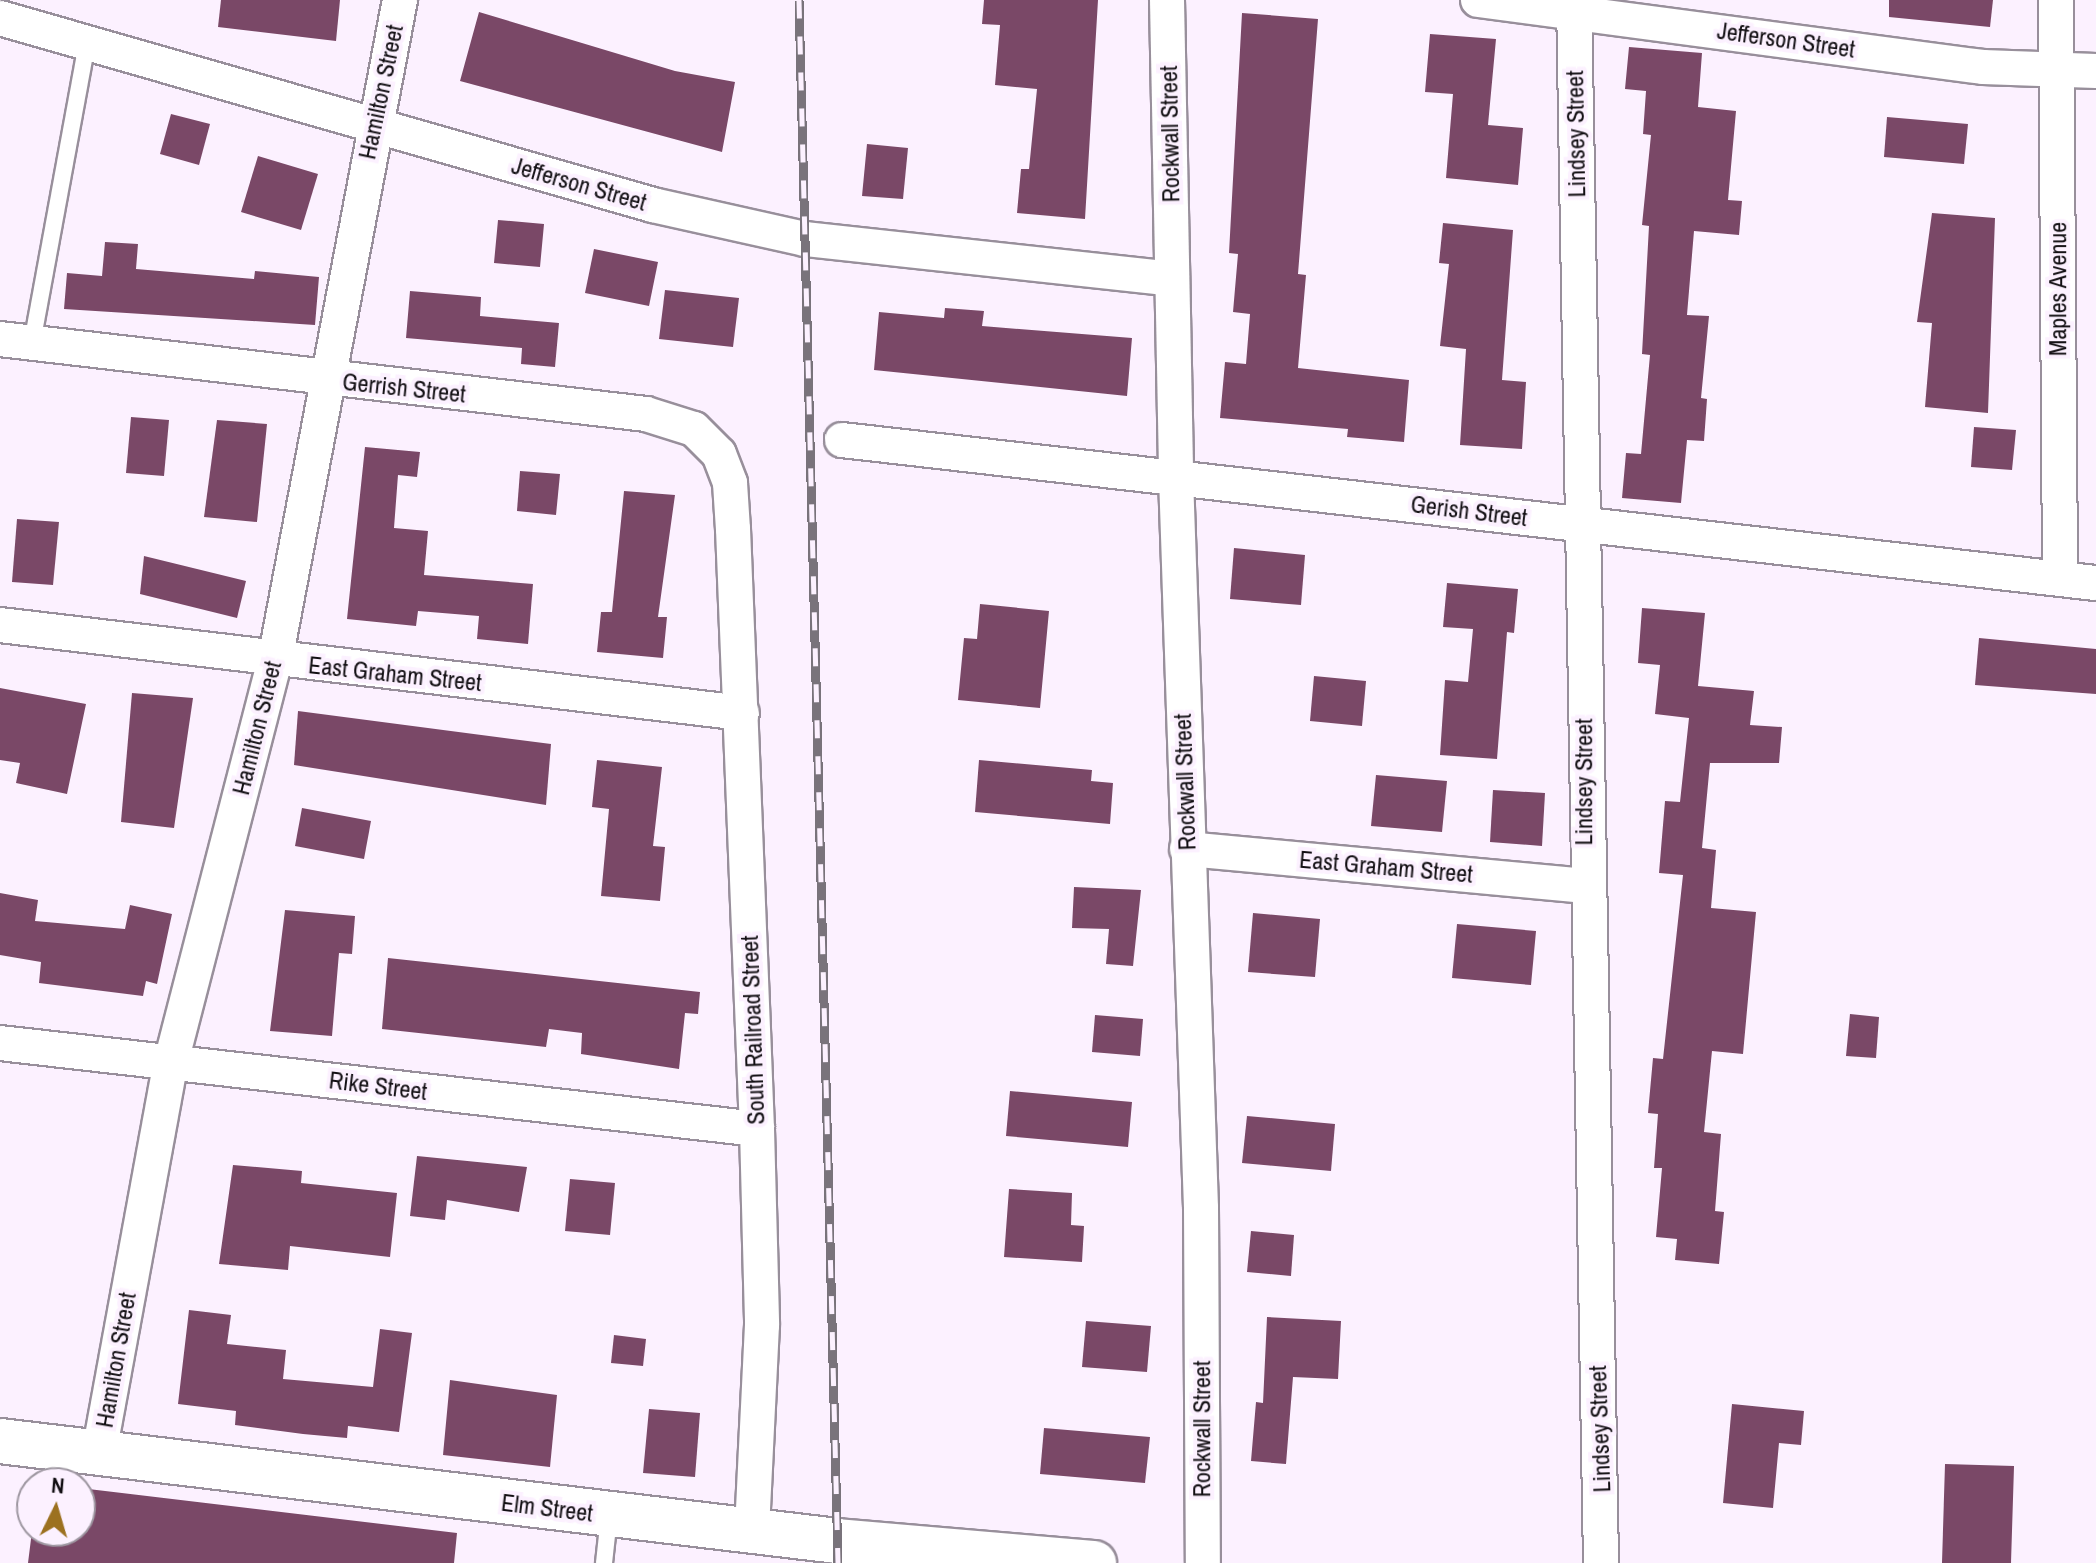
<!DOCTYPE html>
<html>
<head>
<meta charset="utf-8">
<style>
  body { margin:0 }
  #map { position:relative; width:2096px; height:1563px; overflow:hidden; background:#fcf1ff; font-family:"Archivo Narrow",sans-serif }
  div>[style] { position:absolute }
  .building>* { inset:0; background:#7a4867 }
  .roads { filter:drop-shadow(2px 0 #988f9b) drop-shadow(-2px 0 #988f9b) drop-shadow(0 2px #988f9b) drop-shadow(0 -2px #988f9b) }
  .service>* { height:16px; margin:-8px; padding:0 8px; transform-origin:8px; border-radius:8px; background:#fff }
  .minor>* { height:34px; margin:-17px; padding:0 17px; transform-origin:17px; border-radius:17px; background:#fff }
  .secondary>* { height:44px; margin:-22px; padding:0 22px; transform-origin:22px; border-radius:22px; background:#fff }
  .rail>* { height:9px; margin-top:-4.5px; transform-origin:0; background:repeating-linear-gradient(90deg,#fcf1ff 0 18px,#79737b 0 36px); box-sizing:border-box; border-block:2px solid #79737b }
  span { translate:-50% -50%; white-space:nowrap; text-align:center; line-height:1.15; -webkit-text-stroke:8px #fcf1ff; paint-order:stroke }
  .street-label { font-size:24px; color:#120f13 }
  .north { position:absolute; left:16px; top:1467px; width:80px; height:80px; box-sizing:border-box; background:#fcf1ff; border:2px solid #9e97a1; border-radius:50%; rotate:5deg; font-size:22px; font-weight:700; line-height:32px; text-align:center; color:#120f13 }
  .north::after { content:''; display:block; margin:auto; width:28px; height:36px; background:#9c7120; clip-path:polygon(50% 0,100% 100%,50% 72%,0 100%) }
</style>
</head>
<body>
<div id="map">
  <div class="building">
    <i style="clip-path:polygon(221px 0,340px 0,336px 41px,218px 27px)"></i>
    <i style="clip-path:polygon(984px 0,1098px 0,1085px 219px,1017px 213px,1021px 169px,1029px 169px,1037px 89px,995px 85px,1000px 25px,982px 24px)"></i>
    <i style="clip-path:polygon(1889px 0,1993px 0,1990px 27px,1889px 17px)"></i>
    <i style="clip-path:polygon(479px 12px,675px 71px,735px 82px,722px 152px,460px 81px)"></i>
    <i style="clip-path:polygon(1242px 13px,1318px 19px,1298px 274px,1306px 275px,1298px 368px,1409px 380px,1404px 442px,1347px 437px,1348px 429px,1220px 418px,1225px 362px,1246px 364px,1250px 314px,1233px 312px,1238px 254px,1229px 253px)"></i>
    <i style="clip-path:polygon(1430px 34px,1496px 39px,1488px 125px,1523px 128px,1518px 185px,1446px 178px,1453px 94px,1425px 92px)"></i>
    <i style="clip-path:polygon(1629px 47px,1702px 53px,1698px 107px,1736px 111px,1728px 200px,1742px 201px,1739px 235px,1694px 231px,1687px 315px,1709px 316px,1701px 398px,1707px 399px,1704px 441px,1687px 440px,1681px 503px,1622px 498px,1626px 453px,1641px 454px,1650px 355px,1642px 354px,1649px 226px,1642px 225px,1651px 135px,1643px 134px,1646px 91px,1625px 89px)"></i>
    <i style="clip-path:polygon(171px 114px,210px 124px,199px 165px,160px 154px)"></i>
    <i style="clip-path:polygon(1887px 117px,1968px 124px,1964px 164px,1884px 157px)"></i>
    <i style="clip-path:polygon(867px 144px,908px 148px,903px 199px,862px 196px)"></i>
    <i style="clip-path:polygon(258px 156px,318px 174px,301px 230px,241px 212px)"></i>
    <i style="clip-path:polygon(1932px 213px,1995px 218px,1988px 413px,1925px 407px,1932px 323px,1917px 322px)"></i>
    <i style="clip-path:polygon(498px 220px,544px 224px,540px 267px,494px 263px)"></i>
    <i style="clip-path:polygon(1443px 223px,1513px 230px,1502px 380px,1526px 382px,1522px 449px,1460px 445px,1466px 349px,1440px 346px,1449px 264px,1439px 263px)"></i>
    <i style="clip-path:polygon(105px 242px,138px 244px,136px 269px,254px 279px,255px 271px,319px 277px,315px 325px,64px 309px,67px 273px,102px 276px)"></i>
    <i style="clip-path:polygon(594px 249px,658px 262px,649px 306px,585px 293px)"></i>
    <i style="clip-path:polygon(665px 290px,739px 298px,733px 347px,659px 339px)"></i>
    <i style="clip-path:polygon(410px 291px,481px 297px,480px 316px,559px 323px,555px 367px,521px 364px,522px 348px,406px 338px)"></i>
    <i style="clip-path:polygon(945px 308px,984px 311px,982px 326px,1132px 338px,1127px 396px,874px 370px,879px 312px,944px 318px)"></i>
    <i style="clip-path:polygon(131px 417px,169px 420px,164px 476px,126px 473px)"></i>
    <i style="clip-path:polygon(217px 420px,267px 424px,257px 522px,204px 517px)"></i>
    <i style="clip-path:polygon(1974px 427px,2016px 430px,2012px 470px,1971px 467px)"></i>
    <i style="clip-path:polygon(365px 447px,420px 452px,417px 477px,398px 475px,394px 528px,428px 531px,424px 575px,533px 584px,528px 644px,477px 639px,479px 616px,418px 611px,416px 626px,347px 619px)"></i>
    <i style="clip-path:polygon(520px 471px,560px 474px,556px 515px,517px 511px)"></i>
    <i style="clip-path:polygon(624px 491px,675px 495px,658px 617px,667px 617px,663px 658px,597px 652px,601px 612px,612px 612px)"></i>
    <i style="clip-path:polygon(17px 519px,59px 522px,53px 585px,12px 582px)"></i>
    <i style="clip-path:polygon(1234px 548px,1305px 555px,1301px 605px,1230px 599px)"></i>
    <i style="clip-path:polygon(144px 556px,246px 581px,237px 618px,140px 594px)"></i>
    <i style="clip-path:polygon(1447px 583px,1518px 589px,1514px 633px,1507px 632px,1497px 759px,1440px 755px,1445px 680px,1468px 682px,1473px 629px,1443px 627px)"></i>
    <i style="clip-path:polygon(980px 604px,1049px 611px,1040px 708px,958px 700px,964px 638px,977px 639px)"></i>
    <i style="clip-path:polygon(1642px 608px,1705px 613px,1698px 686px,1754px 691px,1750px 725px,1782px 727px,1779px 763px,1710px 763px,1702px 848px,1716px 850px,1711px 908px,1756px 912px,1743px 1054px,1712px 1051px,1704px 1132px,1721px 1134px,1715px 1211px,1724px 1212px,1719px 1264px,1675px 1260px,1677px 1239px,1656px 1237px,1662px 1168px,1654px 1168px,1658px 1114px,1648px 1113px,1653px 1058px,1663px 1059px,1683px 875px,1659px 873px,1665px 801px,1680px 802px,1689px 718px,1655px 714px,1660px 665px,1638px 663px)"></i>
    <i style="clip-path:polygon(1979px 638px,2096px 649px,2096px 694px,1975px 685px)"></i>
    <i style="clip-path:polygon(1314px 676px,1366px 681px,1362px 726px,1310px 721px)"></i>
    <i style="clip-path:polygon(0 688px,86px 704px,67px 794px,16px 783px,20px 763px,0 760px)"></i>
    <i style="clip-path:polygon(132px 693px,193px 698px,174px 828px,121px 822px)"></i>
    <i style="clip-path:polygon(298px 711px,551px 744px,546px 805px,294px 765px)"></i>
    <i style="clip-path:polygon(597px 760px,662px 767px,653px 846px,665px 847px,660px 901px,601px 896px,609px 809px,592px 807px)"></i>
    <i style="clip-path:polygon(979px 760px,1092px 770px,1091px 781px,1113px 783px,1110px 824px,975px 812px)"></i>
    <i style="clip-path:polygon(1376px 775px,1447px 781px,1442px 832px,1371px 826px)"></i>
    <i style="clip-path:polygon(1493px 790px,1545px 793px,1542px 846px,1490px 842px)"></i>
    <i style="clip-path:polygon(302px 808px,371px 821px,364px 859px,295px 846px)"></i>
    <i style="clip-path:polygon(1074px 887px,1141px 890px,1133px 966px,1106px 964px,1109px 929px,1072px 928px)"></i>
    <i style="clip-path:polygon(0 893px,38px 900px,35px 921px,125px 929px,130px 905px,172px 914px,157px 984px,146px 981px,143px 996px,39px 983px,41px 962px,0 955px)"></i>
    <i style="clip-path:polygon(285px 910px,355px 916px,352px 954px,339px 953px,332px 1036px,270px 1031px)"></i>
    <i style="clip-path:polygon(1253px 913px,1320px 919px,1315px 977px,1248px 972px)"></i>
    <i style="clip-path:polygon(1457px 924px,1536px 931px,1531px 985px,1452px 978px)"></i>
    <i style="clip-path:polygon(388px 958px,700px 992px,698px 1014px,685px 1013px,679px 1069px,581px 1054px,582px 1033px,549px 1029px,546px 1047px,382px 1029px)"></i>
    <i style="clip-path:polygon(1850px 1014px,1879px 1017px,1876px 1058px,1846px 1056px)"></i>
    <i style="clip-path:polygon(1095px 1015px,1143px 1019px,1140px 1056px,1092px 1052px)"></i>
    <i style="clip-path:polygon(1010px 1091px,1132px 1102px,1128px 1147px,1006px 1136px)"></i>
    <i style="clip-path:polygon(1247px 1116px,1335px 1124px,1331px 1171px,1242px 1163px)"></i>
    <i style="clip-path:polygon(417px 1156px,527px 1167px,519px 1212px,447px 1200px,445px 1220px,410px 1216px)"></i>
    <i style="clip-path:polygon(233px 1165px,302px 1171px,301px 1183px,397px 1193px,390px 1257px,290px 1246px,288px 1270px,219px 1264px)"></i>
    <i style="clip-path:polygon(570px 1179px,615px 1183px,610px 1235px,565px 1231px)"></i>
    <i style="clip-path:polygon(1009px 1189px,1072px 1193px,1071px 1225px,1084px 1226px,1082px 1262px,1004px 1257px)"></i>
    <i style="clip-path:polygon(1251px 1231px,1294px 1235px,1291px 1276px,1247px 1272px)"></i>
    <i style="clip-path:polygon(189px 1310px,231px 1315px,227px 1344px,286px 1350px,283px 1379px,373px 1387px,380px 1329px,412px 1333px,399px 1432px,348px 1426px,347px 1438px,303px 1434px,235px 1425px,236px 1411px,178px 1404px)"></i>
    <i style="clip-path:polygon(1267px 1317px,1341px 1321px,1338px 1379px,1293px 1377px,1286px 1464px,1251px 1461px,1256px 1402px,1263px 1403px)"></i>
    <i style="clip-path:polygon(1086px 1321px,1151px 1326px,1147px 1372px,1082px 1367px)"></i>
    <i style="clip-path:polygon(614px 1335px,646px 1339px,643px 1366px,611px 1363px)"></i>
    <i style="clip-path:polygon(450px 1380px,557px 1395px,550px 1467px,443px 1455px)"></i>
    <i style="clip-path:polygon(1732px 1404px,1804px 1411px,1801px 1445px,1779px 1443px,1773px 1508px,1723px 1503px)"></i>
    <i style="clip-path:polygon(649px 1409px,700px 1413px,695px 1477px,643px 1473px)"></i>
    <i style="clip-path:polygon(1044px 1428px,1150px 1437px,1145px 1483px,1040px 1474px)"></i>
    <i style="clip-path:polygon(1945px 1464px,2014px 1466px,2011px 1563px,1942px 1563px)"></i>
    <i style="clip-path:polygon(80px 1488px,457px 1533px,454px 1563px,28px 1563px,32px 1531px,80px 1531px)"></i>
  </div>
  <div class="roads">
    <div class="service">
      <i style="left:32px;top:343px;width:304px;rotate:-79.6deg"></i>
      <i style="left:604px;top:1563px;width:46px;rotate:-83.8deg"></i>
    </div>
    <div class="minor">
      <i style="left:1167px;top:0;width:477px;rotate:88.9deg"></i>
      <i style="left:1176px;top:477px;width:731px;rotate:88.04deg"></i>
      <i style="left:1201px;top:1208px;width:355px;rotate:89.7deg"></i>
      <i style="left:1478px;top:0;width:509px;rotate:7.56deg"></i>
      <i style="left:1983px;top:67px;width:113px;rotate:2deg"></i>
      <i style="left:1574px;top:0;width:1563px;rotate:89.01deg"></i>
      <i style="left:2056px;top:0;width:578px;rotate:89.6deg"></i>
      <i style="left:0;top:18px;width:679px;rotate:15.98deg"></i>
      <i style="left:653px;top:205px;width:156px;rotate:12.6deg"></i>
      <i style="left:805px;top:239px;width:369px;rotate:6.2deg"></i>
      <i style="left:0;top:339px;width:650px;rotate:6.62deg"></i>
      <i style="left:646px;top:414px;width:50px;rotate:17.4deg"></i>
      <i style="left:694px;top:429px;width:35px;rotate:45deg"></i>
      <i style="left:719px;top:454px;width:31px;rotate:69deg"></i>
      <i style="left:730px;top:483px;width:46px;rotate:86.3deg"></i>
      <i style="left:733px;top:529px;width:600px;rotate:87.71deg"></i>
      <i style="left:757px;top:1129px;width:196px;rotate:88.5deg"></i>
      <i style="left:762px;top:1325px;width:206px;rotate:92.8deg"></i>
      <i style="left:842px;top:440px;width:1262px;rotate:6.51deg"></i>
      <i style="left:0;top:625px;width:747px;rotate:6.76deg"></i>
      <i style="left:1187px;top:849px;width:400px;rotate:5.3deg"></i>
      <i style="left:0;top:1043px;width:762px;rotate:6.48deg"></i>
      <i style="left:99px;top:1453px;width:398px;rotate:-79.6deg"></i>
      <i style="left:171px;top:1062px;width:415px;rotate:-75.5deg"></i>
      <i style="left:275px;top:660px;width:672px;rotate:-79.28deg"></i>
    </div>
    <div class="secondary">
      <i style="left:0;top:1441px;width:843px;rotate:6.81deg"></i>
      <i style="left:837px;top:1541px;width:258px;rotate:4.9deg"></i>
    </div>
  </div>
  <div class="rail">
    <i style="left:799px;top:0;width:1563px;rotate:88.57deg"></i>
  </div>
  <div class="street-label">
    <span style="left:1786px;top:40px;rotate:8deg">Jefferson Street</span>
    <span style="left:381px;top:92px;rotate:-78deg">Hamilton Street</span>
    <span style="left:1170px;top:134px;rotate:-91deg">Rockwall Street</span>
    <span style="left:1576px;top:134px;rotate:-91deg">Lindsey Street</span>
    <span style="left:579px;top:184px;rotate:16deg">Jefferson Street</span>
    <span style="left:2058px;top:289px;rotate:-90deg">Maples Avenue</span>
    <span style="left:404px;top:388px;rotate:6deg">Gerrish Street</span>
    <span style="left:1469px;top:511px;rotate:7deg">Gerish Street</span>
    <span style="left:395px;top:674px;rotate:6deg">East Graham Street</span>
    <span style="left:257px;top:728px;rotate:-76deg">Hamilton Street</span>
    <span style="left:1185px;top:782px;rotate:-92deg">Rockwall Street</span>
    <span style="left:1584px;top:782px;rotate:-90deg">Lindsey Street</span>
    <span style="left:1386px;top:867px;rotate:5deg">East Graham Street</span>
    <span style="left:753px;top:1030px;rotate:-92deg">South Railroad Street</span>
    <span style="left:378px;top:1086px;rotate:7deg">Rike Street</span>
    <span style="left:116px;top:1360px;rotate:-80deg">Hamilton Street</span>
    <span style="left:1202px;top:1429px;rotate:-90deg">Rockwall Street</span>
    <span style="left:1600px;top:1429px;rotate:-92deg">Lindsey Street</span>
    <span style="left:547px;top:1508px;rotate:7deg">Elm Street</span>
  </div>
  <div class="north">N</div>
</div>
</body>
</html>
